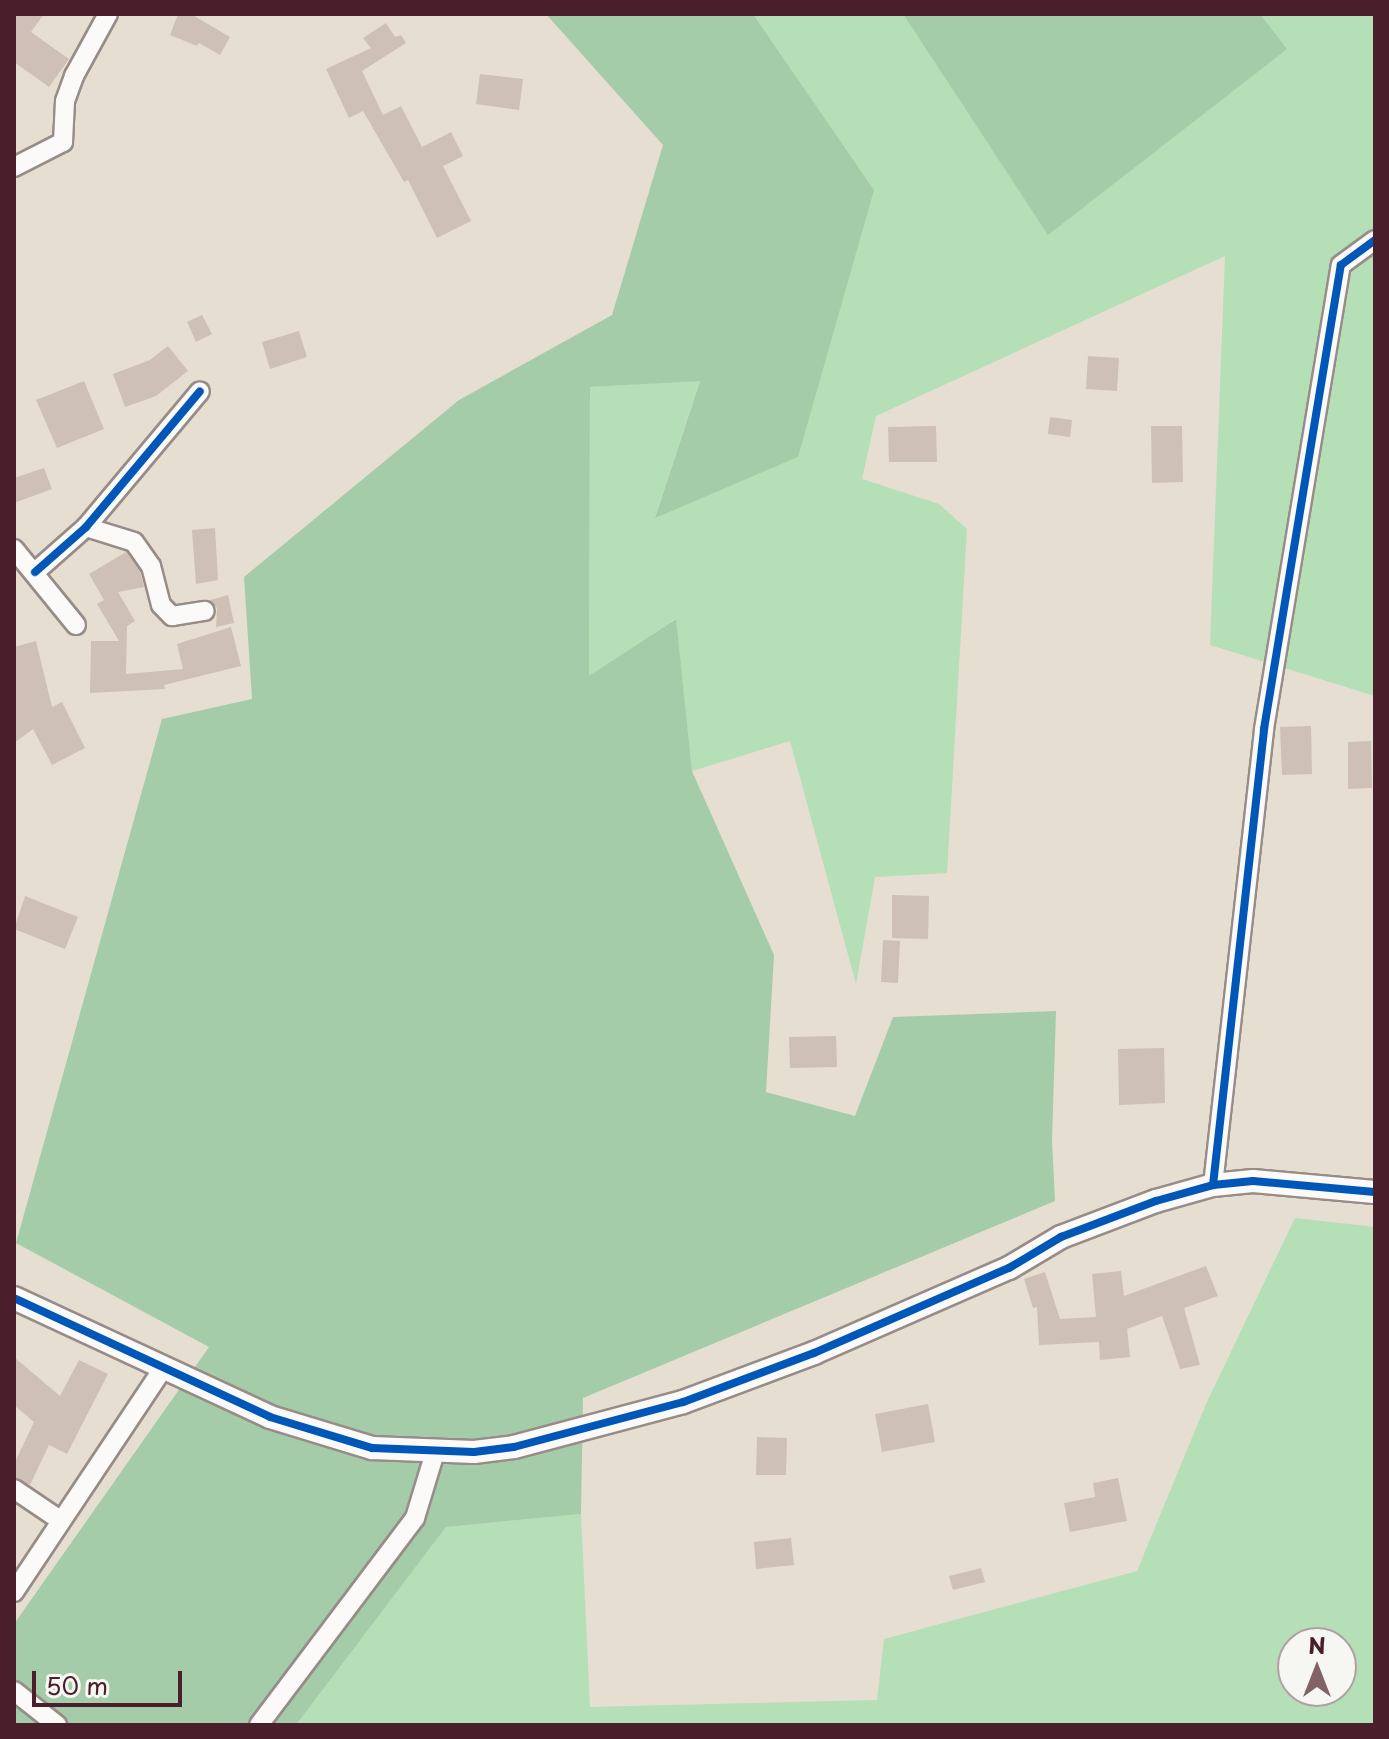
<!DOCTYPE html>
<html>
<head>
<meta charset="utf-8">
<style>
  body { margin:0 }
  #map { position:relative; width:1389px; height:1739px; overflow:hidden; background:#e6ded0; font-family:"Playpen Sans",sans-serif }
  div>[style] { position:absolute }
  .green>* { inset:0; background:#b4dfb7 }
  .forest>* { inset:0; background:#a5cca8 }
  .building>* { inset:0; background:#cfc0b7 }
  .roads { filter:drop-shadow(2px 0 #978c87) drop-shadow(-2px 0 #978c87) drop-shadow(0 2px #978c87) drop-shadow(0 -2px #978c87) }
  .minor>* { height:18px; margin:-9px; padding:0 9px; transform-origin:9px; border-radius:9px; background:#fbfaf8 }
  .tertiary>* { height:22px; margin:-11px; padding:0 11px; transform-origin:11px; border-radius:11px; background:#fbfaf8 }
  .cycleway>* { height:8px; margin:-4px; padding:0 4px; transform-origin:4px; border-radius:4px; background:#0057b8 }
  span { translate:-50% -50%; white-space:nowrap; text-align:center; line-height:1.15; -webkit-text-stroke:6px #f6f6f2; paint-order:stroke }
  .frame { position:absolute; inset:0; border:16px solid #4a1f2b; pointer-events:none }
  .north { position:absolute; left:1277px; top:1627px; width:80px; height:80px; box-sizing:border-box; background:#f6f6f2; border:2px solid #b1a0a2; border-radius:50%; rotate:0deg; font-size:22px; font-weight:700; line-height:32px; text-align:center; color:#4a1f2b }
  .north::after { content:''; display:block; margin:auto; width:28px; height:36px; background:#816265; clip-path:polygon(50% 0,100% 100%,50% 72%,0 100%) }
  .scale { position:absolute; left:32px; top:1671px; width:150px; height:36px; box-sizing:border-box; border:4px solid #4a1f2b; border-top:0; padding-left:10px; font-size:24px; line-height:28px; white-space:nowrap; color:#4a1f2b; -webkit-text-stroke:6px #f6f6f2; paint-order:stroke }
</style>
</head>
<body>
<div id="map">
  <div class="green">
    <i style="clip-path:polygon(753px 14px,903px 14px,1048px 234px,1286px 49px,1260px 14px,1375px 14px,1375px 696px,1210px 645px,1225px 256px,876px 416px,862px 479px,939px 504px,967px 529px,947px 873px,875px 877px,856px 984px,790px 741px,692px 771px,675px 619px,589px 677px,590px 387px,700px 380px,655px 517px,874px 190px)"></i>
    <i style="clip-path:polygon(evenodd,1295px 1218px,1375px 1227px,1375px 1725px,296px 1725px,446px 1527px,581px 1514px,590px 1707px,877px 1700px,884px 1639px,1137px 1571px,1206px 1404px,1295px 1218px,1293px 1643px,1341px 1643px,1341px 1691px,1293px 1691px,1293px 1643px)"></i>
  </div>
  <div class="forest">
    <i style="clip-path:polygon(546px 14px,753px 14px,874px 190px,798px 457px,655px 518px,700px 381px,590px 387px,589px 676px,676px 619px,692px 771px,774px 955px,766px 1092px,855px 1116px,893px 1017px,1056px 1011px,1052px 1140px,1055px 1201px,583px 1398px,581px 1514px,446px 1527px,296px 1725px,14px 1725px,14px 1624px,209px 1347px,16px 1243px,162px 719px,252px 699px,244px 577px,459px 400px,612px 315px,663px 145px)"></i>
    <i style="clip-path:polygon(903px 14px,1260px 14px,1287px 49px,1048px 235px)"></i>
  </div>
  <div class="building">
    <i style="clip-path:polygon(14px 14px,44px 14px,31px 32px,69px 59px,49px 87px,14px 62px)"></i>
    <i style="clip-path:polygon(178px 14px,191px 14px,230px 37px,220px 55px,199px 43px,197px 46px,170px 35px)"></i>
    <i style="clip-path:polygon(386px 23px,395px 37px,401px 35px,406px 43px,362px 71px,383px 115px,401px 106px,422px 147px,451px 132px,463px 156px,443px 166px,471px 221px,437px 238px,408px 180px,404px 182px,363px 111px,349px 118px,326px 69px,371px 48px,363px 38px)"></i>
    <i style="clip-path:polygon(480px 74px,523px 79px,519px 110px,476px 104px)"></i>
    <i style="clip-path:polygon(202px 315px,212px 334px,196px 342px,187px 322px)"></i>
    <i style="clip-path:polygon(299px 331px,307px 357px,270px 369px,262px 342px)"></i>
    <i style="clip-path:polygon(168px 346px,188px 371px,156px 396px,125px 407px,113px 374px,150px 360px)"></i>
    <i style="clip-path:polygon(1088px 356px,1119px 358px,1117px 391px,1086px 389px)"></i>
    <i style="clip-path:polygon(84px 381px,104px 429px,57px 448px,36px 400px)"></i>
    <i style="clip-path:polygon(1050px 417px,1072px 420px,1070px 437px,1048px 434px)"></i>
    <i style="clip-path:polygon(936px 426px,937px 462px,889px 462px,888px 427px)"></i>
    <i style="clip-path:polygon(1151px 426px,1182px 426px,1183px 482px,1152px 483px)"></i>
    <i style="clip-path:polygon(44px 468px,52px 489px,14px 503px,14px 478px)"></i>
    <i style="clip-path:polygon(215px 528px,218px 580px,196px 584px,192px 530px)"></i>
    <i style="clip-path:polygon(126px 552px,140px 571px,144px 587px,118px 592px,135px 621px,127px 626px,126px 674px,183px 669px,177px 644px,231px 627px,241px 666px,164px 685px,165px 689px,90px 693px,91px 641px,119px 641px,97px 604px,104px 600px,89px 574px)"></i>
    <i style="clip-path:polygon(228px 595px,234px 623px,216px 627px,217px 608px,210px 600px)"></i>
    <i style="clip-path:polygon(36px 641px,52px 707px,62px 702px,85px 748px,52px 765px,33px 729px,14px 743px,14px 647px)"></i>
    <i style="clip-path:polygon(1311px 726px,1312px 774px,1282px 775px,1280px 727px)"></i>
    <i style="clip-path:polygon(1371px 741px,1372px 788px,1348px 789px,1348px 742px)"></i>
    <i style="clip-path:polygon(892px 895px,929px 896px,928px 939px,892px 938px)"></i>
    <i style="clip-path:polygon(25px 896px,78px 917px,65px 949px,14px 929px)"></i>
    <i style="clip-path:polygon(883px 940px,900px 941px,898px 983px,881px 982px)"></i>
    <i style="clip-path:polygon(836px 1036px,837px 1067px,790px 1068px,789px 1037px)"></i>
    <i style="clip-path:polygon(1164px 1048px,1165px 1103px,1119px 1105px,1118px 1049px)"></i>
    <i style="clip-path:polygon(1206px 1266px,1218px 1296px,1184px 1308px,1200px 1365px,1180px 1369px,1162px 1316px,1127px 1329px,1130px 1357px,1100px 1360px,1099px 1342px,1039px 1345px,1037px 1307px,1033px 1308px,1024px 1279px,1045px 1272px,1060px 1319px,1096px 1317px,1092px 1274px,1121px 1271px,1124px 1296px)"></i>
    <i style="clip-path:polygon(14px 1357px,60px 1396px,79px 1360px,108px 1374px,67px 1454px,49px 1445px,30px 1485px,14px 1477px,14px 1464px,34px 1422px,14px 1405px)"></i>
    <i style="clip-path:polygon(928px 1404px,935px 1442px,882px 1452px,875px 1414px)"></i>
    <i style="clip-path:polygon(757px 1437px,787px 1438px,786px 1475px,756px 1475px)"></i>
    <i style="clip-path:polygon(1118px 1478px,1127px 1521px,1070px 1532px,1064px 1503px,1095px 1497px,1093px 1483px)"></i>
    <i style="clip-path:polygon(791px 1538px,794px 1565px,756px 1569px,754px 1542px)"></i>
    <i style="clip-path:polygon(981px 1568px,985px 1582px,953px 1590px,949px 1576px)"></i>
  </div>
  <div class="roads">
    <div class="minor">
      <i style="left:14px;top:167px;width:55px;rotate:-27deg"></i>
      <i style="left:63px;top:142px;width:41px;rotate:-87.2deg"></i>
      <i style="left:65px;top:101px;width:27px;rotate:-70deg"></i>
      <i style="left:74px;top:76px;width:71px;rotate:-61.3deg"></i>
      <i style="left:86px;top:527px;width:50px;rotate:17.4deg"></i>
      <i style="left:134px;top:542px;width:29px;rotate:55deg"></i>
      <i style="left:151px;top:566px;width:40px;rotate:75.6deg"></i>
      <i style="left:161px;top:605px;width:16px;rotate:45deg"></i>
      <i style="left:172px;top:616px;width:33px;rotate:-9deg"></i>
      <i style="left:14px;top:549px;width:98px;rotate:50.8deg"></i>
      <i style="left:35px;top:572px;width:68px;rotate:-41.4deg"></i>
      <i style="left:86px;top:527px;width:177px;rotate:-50deg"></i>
      <i style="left:1213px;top:1185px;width:459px;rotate:-83.6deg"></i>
      <i style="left:1264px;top:729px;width:470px;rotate:-80.6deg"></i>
      <i style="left:1341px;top:265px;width:42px;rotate:-36.3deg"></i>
      <i style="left:14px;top:1489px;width:55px;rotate:34deg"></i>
      <i style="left:14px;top:1592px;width:268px;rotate:-56.3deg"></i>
      <i style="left:14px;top:1691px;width:55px;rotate:38.3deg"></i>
      <i style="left:259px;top:1725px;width:259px;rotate:-53deg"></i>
      <i style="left:415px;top:1518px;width:69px;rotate:-73.1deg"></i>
    </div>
    <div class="tertiary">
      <i style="left:14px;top:1298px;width:282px;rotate:24.9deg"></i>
      <i style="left:270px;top:1417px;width:107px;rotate:16.9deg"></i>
      <i style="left:372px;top:1448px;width:102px;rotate:2.2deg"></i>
      <i style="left:474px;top:1452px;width:40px;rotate:-7.1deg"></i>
      <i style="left:514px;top:1447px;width:175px;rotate:-14.9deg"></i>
      <i style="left:683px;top:1402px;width:140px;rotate:-20.5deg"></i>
      <i style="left:814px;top:1353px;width:213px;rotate:-23.6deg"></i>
      <i style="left:1009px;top:1268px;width:61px;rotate:-30.8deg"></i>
      <i style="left:1061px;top:1237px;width:102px;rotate:-20.8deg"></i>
      <i style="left:1156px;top:1201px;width:59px;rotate:-15.7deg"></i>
      <i style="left:1213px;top:1185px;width:40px;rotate:-5.7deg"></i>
      <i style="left:1253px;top:1181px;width:122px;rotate:5.2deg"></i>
    </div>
  </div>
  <div class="cycleway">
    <i style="left:35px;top:572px;width:68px;rotate:-41.4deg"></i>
    <i style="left:86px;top:527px;width:177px;rotate:-50deg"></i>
    <i style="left:1213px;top:1185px;width:459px;rotate:-83.6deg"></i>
    <i style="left:1264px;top:729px;width:470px;rotate:-80.6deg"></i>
    <i style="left:1341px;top:265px;width:42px;rotate:-36.3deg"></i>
    <i style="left:14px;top:1298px;width:282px;rotate:24.9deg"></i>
    <i style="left:270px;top:1417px;width:107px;rotate:16.9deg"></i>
    <i style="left:372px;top:1448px;width:102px;rotate:2.2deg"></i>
    <i style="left:474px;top:1452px;width:40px;rotate:-7.1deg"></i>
    <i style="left:514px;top:1447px;width:175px;rotate:-14.9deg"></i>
    <i style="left:683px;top:1402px;width:140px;rotate:-20.5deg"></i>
    <i style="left:814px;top:1353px;width:213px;rotate:-23.6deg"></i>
    <i style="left:1009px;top:1268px;width:61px;rotate:-30.8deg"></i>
    <i style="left:1061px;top:1237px;width:102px;rotate:-20.8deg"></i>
    <i style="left:1156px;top:1201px;width:59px;rotate:-15.7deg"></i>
    <i style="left:1213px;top:1185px;width:40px;rotate:-5.7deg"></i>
    <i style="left:1253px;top:1181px;width:122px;rotate:5.2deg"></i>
  </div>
  <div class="frame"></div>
  <div class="north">N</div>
  <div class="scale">50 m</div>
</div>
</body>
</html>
